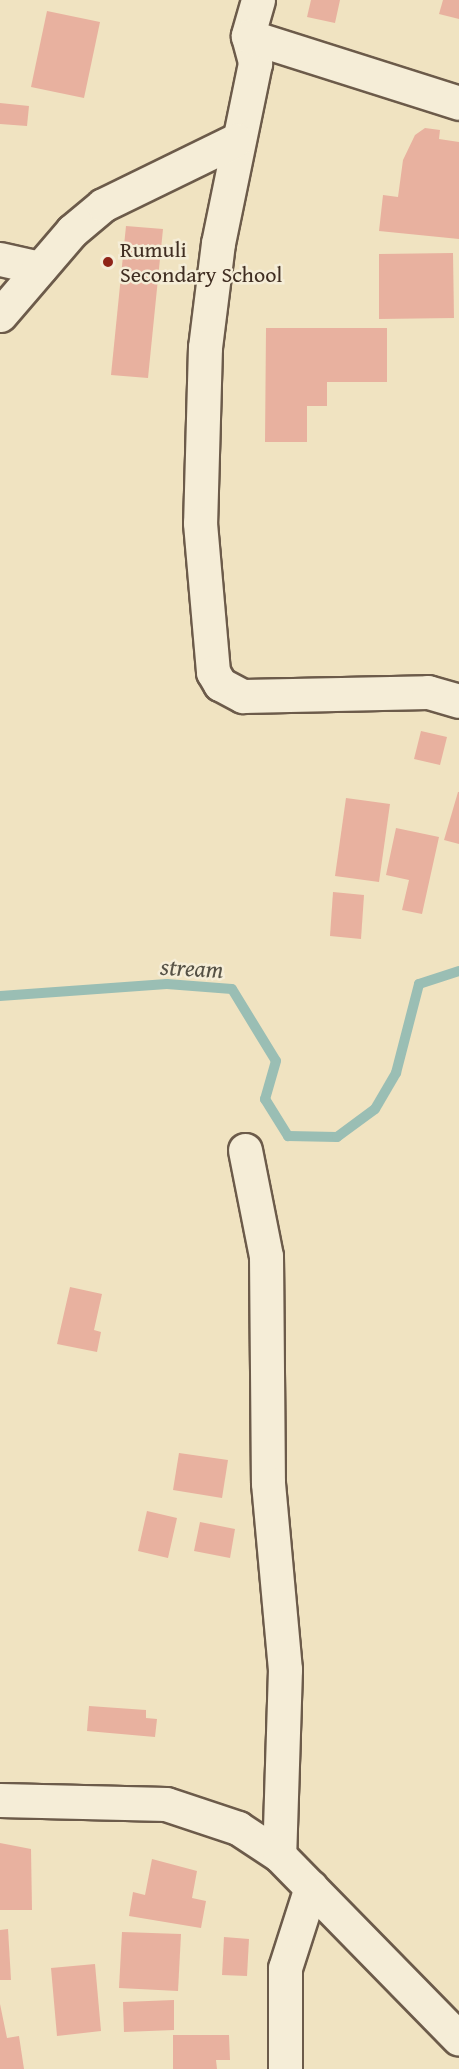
<!DOCTYPE html>
<html>
<head>
<meta charset="utf-8">
<style>
  body { margin:0 }
  #map { position:relative; width:459px; height:2069px; overflow:hidden; background:#f0e3c1; font-family:"Gentium Book Plus",serif }
  div>[style] { position:absolute }
  .stream>* { height:10px; margin:-5px; padding:0 5px; transform-origin:5px; border-radius:5px; background:#9abeb4 }
  .building>* { inset:0; background:#e8b19f }
  .roads { filter:drop-shadow(2px 0 #6c5b4a) drop-shadow(-2px 0 #6c5b4a) drop-shadow(0 2px #6c5b4a) drop-shadow(0 -2px #6c5b4a) }
  .minor>* { height:33px; margin:-16.5px; padding:0 16.5px; transform-origin:16.5px; border-radius:16.5px; background:#f5edd7 }
  .dots>* { width:16px; height:16px; translate:-50% -50%; box-sizing:border-box; border:3px solid #f5edd7; border-radius:50% }
  span { translate:-50% -50%; white-space:nowrap; text-align:center; line-height:1.15; -webkit-text-stroke:5px #f5edd7; paint-order:stroke }
  .poi-label { font-size:22px; color:#402e22 }
  .left { translate:0 -50%; text-align:left }
  .water-label { font-size:24px; color:#565246; font-style:italic }
</style>
</head>
<body>
<div id="map">
  <div class="stream">
    <i style="left:0;top:996px;width:167px;rotate:-4.1deg"></i>
    <i style="left:167px;top:984px;width:65px;rotate:4.4deg"></i>
    <i style="left:232px;top:989px;width:84px;rotate:58.6deg"></i>
    <i style="left:276px;top:1061px;width:40px;rotate:106deg"></i>
    <i style="left:265px;top:1099px;width:44px;rotate:58.1deg"></i>
    <i style="left:288px;top:1136px;width:49px;rotate:1.2deg"></i>
    <i style="left:337px;top:1137px;width:47px;rotate:-36.4deg"></i>
    <i style="left:375px;top:1109px;width:42px;rotate:-59.7deg"></i>
    <i style="left:396px;top:1073px;width:92px;rotate:-75.5deg"></i>
    <i style="left:419px;top:984px;width:42px;rotate:-18deg"></i>
  </div>
  <div class="building">
    <i style="clip-path:polygon(311px 0,340px 0,335px 23px,307px 17px)"></i>
    <i style="clip-path:polygon(443px 0,459px 0,459px 19px,439px 14px)"></i>
    <i style="clip-path:polygon(47px 11px,100px 22px,84px 98px,31px 87px)"></i>
    <i style="clip-path:polygon(0 103px,29px 106px,27px 126px,0 124px)"></i>
    <i style="clip-path:polygon(425px 128px,440px 130px,439px 139px,459px 142px,459px 239px,379px 231px,383px 195px,398px 197px,403px 160px,415px 135px)"></i>
    <i style="clip-path:polygon(126px 226px,163px 229px,148px 378px,111px 375px)"></i>
    <i style="clip-path:polygon(453px 253px,454px 318px,379px 319px,379px 254px)"></i>
    <i style="clip-path:polygon(266px 328px,387px 328px,387px 382px,327px 382px,327px 406px,307px 406px,307px 442px,265px 442px)"></i>
    <i style="clip-path:polygon(421px 731px,447px 737px,440px 765px,414px 759px)"></i>
    <i style="clip-path:polygon(458px 792px,459px 792px,459px 844px,444px 840px)"></i>
    <i style="clip-path:polygon(346px 798px,390px 804px,379px 882px,335px 876px)"></i>
    <i style="clip-path:polygon(396px 828px,439px 837px,422px 914px,402px 910px,409px 880px,386px 875px)"></i>
    <i style="clip-path:polygon(333px 892px,364px 895px,361px 939px,330px 936px)"></i>
    <i style="clip-path:polygon(70px 1287px,102px 1294px,94px 1330px,101px 1332px,97px 1352px,57px 1344px)"></i>
    <i style="clip-path:polygon(179px 1453px,228px 1460px,222px 1498px,173px 1490px)"></i>
    <i style="clip-path:polygon(147px 1511px,177px 1518px,168px 1558px,138px 1551px)"></i>
    <i style="clip-path:polygon(200px 1522px,235px 1529px,230px 1558px,194px 1551px)"></i>
    <i style="clip-path:polygon(89px 1706px,146px 1710px,146px 1718px,157px 1719px,155px 1737px,87px 1731px)"></i>
    <i style="clip-path:polygon(0 1843px,31px 1849px,32px 1910px,0 1910px)"></i>
    <i style="clip-path:polygon(152px 1859px,197px 1871px,192px 1898px,206px 1901px,201px 1928px,129px 1916px,133px 1892px,145px 1895px)"></i>
    <i style="clip-path:polygon(8px 1929px,11px 1980px,0 1980px,0 1930px)"></i>
    <i style="clip-path:polygon(122px 1932px,181px 1934px,178px 1991px,119px 1988px)"></i>
    <i style="clip-path:polygon(224px 1937px,249px 1939px,247px 1976px,222px 1975px)"></i>
    <i style="clip-path:polygon(95px 1964px,101px 2031px,57px 2036px,51px 1968px)"></i>
    <i style="clip-path:polygon(174px 2000px,174px 2030px,124px 2032px,123px 2002px)"></i>
    <i style="clip-path:polygon(0 2004px,7px 2038px,19px 2036px,24px 2069px,0 2069px)"></i>
    <i style="clip-path:polygon(173px 2035px,229px 2035px,230px 2060px,216px 2060px,217px 2069px,173px 2069px)"></i>
  </div>
  <div class="roads">
    <div class="minor">
      <i style="left:258px;top:0;width:37px;rotate:106deg"></i>
      <i style="left:248px;top:36px;width:28px;rotate:75deg"></i>
      <i style="left:255px;top:63px;width:184px;rotate:101.6deg"></i>
      <i style="left:218px;top:243px;width:105px;rotate:97.1deg"></i>
      <i style="left:205px;top:347px;width:176px;rotate:91.6deg"></i>
      <i style="left:200px;top:523px;width:150px;rotate:85deg"></i>
      <i style="left:213px;top:672px;width:14px;rotate:60deg"></i>
      <i style="left:220px;top:684px;width:26px;rotate:28deg"></i>
      <i style="left:243px;top:696px;width:185px;rotate:-1.2deg"></i>
      <i style="left:428px;top:692px;width:32px;rotate:16deg"></i>
      <i style="left:248px;top:36px;width:221px;rotate:17.6deg"></i>
      <i style="left:0;top:259px;width:41px;rotate:12.7deg"></i>
      <i style="left:0;top:315px;width:111px;rotate:-49.4deg"></i>
      <i style="left:72px;top:231px;width:40px;rotate:-40deg"></i>
      <i style="left:103px;top:205px;width:148px;rotate:-26deg"></i>
      <i style="left:245px;top:1150px;width:108px;rotate:78.8deg"></i>
      <i style="left:266px;top:1256px;width:227px;rotate:89.5deg"></i>
      <i style="left:268px;top:1483px;width:187px;rotate:84.8deg"></i>
      <i style="left:285px;top:1669px;width:186px;rotate:91.8deg"></i>
      <i style="left:0;top:1800px;width:166px;rotate:1.4deg"></i>
      <i style="left:166px;top:1804px;width:76px;rotate:18.4deg"></i>
      <i style="left:238px;top:1828px;width:49px;rotate:33.4deg"></i>
      <i style="left:279px;top:1855px;width:257px;rotate:45.6deg"></i>
      <i style="left:285px;top:2069px;width:101px;rotate:-90deg"></i>
      <i style="left:285px;top:1968px;width:85px;rotate:-72.2deg"></i>
    </div>
  </div>
  <div class="dots">
    <i style="left:108px;top:262px;background:#8f2418"></i>
  </div>
  <div class="poi-label">
    <span class="left" style="left:120px;top:262px">Rumuli<br>Secondary School</span>
  </div>
  <div class="water-label">
    <span style="left:192px;top:968px;rotate:3deg">stream</span>
  </div>
</div>
</body>
</html>
